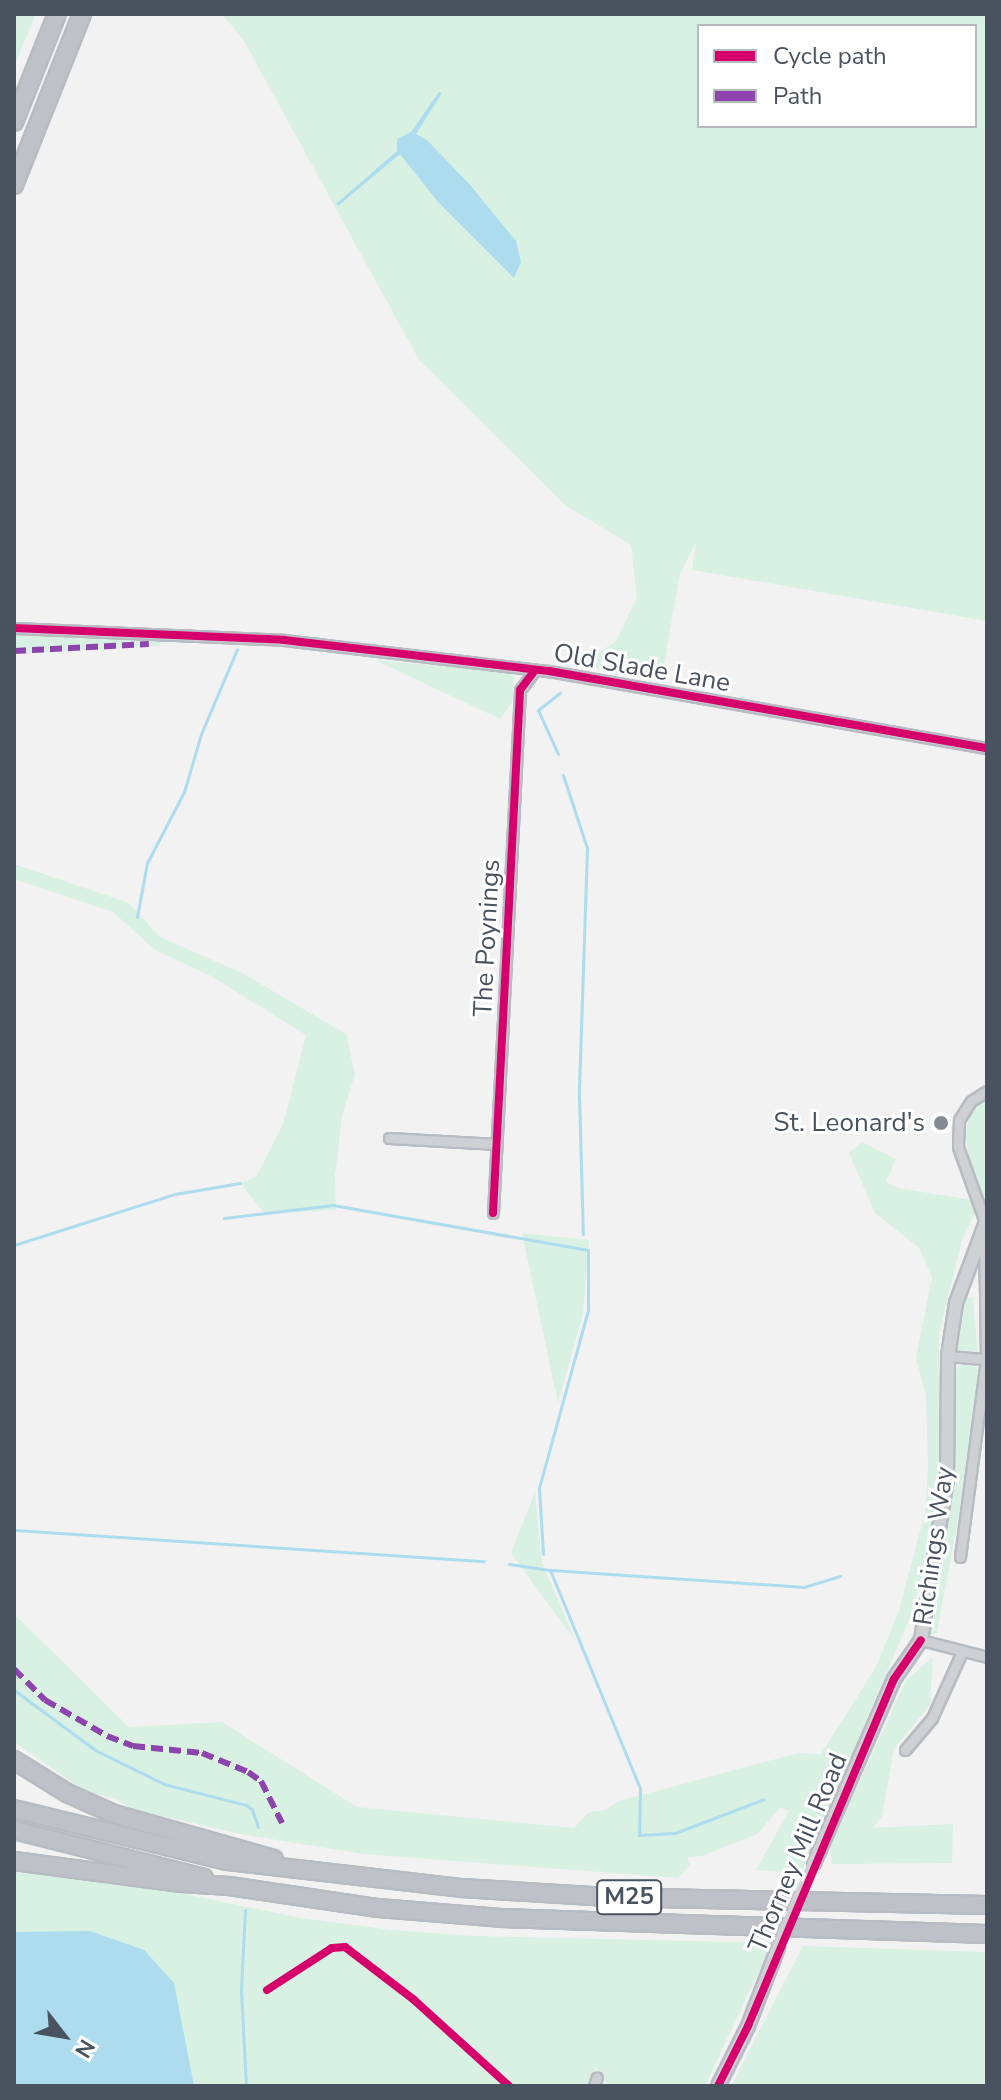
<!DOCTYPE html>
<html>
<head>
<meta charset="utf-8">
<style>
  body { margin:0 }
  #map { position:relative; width:1001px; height:2100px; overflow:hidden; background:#f3f2f2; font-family:"Nunito Sans",sans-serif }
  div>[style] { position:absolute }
  .green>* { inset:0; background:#d8f1e3 }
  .water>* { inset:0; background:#acdcee }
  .stream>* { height:3px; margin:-1.5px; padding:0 1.5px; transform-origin:1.5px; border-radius:1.5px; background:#acdcee }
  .roads { filter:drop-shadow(2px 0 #b7bbc2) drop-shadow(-2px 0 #b7bbc2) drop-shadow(0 2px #b7bbc2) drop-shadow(0 -2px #b7bbc2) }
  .street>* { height:9px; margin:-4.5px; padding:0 4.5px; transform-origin:4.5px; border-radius:4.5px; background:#ced0d3 }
  .secondary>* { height:12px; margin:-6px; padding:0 6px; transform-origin:6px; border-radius:6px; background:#cfd2d5 }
  .highway>* { height:16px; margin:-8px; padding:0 8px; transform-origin:8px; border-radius:8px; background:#bec2c8 }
  .secondary-bridge>* { height:12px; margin:-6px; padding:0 6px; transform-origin:6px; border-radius:6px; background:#cfd2d5 }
  .quiet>* { height:6px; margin-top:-3px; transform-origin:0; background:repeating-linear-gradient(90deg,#8e44ad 0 12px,transparent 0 18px) }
  .cycleway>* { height:8px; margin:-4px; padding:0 4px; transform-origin:4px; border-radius:4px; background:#d6006c }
  .dots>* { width:22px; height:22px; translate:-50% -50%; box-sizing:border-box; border:4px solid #fff; border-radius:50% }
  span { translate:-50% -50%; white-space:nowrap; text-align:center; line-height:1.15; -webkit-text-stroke:6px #fff; paint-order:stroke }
  .shield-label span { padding:2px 6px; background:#fff; border:2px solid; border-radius:6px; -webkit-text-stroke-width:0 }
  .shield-label { font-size:24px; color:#49535f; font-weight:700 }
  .street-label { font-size:26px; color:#49535f }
  .poi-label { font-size:26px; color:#49535f }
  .right { translate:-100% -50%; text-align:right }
  .frame { position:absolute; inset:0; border:16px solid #49535f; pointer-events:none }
  .legend { position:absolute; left:697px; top:24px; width:280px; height:104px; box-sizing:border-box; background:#fff; border:2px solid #b6babf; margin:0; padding:10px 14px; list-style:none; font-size:24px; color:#49535f }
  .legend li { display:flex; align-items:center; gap:16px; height:40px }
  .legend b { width:40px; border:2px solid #b6babf }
  .north { position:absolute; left:24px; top:1996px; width:80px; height:80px; -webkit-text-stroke:6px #fff; paint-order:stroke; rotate:121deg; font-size:22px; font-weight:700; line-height:32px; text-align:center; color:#49535f }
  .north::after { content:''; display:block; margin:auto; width:28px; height:36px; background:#49535f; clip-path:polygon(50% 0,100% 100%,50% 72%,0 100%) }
</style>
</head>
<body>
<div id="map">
  <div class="green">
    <i style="clip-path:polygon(14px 14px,36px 14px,14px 66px)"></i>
    <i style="clip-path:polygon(evenodd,222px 14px,987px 14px,987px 621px,692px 570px,696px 543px,680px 573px,661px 683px,580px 665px,616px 641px,637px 597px,631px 545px,565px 505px,419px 360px,244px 41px,222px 14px,699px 26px,975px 26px,975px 126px,699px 126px,699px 26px)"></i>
    <i style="clip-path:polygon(14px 632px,111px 638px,162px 640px,159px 646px,16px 654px)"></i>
    <i style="clip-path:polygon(375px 660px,508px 672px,514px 676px,512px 703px,500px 719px)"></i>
    <i style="clip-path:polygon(14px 864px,129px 903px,160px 937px,242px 973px,346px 1034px,355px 1074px,342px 1116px,335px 1177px,336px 1210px,265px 1214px,240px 1183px,257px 1176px,284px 1121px,306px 1035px,211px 976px,155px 950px,113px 912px,14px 879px)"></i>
    <i style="clip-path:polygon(987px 1096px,987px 1207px,983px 1212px,968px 1155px,965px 1131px,971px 1115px)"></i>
    <i style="clip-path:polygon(862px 1142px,896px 1159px,886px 1182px,898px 1188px,972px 1200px,977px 1209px,962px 1240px,939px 1334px,941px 1482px,937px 1514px,912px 1613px,801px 1873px,756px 1870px,789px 1811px,781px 1807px,757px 1834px,702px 1856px,687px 1857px,690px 1865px,678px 1878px,363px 1854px,241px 1834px,135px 1810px,111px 1797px,86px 1792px,14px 1742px,14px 1614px,129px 1727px,222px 1722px,357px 1807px,574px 1828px,589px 1812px,605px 1810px,619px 1801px,798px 1753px,821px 1754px,876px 1667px,899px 1610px,925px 1513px,928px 1468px,926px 1396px,916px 1358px,932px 1277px,919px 1248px,875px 1213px,849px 1153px)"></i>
    <i style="clip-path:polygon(522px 1233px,589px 1240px,583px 1314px,558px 1403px)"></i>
    <i style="clip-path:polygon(973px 1297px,978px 1355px,954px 1353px,961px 1300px)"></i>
    <i style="clip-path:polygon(965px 1362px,980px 1370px,960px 1509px,937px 1633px,925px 1636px,942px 1563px,953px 1370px)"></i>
    <i style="clip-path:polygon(535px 1492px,542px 1563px,576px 1642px,511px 1553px)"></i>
    <i style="clip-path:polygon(933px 1657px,930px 1705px,894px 1749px,882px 1816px,873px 1828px,953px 1824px,952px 1863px,832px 1864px,830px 1847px,906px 1680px)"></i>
    <i style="clip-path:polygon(14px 1870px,131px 1883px,301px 1918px,392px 1930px,473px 1936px,772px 1943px,705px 2086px,608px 2086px,596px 2068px,588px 2086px,14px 2086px)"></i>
    <i style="clip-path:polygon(803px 1946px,987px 1952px,987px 2086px,731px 2086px)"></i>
  </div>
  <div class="water">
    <i style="clip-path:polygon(439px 92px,442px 93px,416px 134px,427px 140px,471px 186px,516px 241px,521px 262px,514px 278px,438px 202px,400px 154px,338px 206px,336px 204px,397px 151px,397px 139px,411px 132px)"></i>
    <i style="clip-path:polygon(90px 1931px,144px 1950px,174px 1983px,194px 2086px,14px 2086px,14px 1932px)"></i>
  </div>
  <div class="stream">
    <i style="left:558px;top:754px;width:48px;rotate:-114.4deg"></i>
    <i style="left:538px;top:710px;width:28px;rotate:-38deg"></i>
    <i style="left:563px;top:775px;width:77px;rotate:71.8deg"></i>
    <i style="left:587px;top:848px;width:247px;rotate:91.9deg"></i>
    <i style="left:579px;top:1095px;width:139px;rotate:88.4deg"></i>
    <i style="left:137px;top:917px;width:55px;rotate:-79.5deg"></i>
    <i style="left:147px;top:863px;width:80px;rotate:-62.5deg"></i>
    <i style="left:184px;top:792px;width:60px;rotate:-73.7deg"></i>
    <i style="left:201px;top:734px;width:92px;rotate:-67deg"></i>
    <i style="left:224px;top:1218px;width:110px;rotate:-6.8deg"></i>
    <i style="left:333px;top:1205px;width:259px;rotate:10deg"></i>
    <i style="left:588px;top:1250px;width:60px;rotate:90deg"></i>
    <i style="left:588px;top:1310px;width:185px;rotate:105.4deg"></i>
    <i style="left:539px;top:1488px;width:66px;rotate:86.5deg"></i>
    <i style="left:14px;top:1245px;width:169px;rotate:-17.6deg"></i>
    <i style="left:175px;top:1194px;width:66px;rotate:-9.6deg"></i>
    <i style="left:14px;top:1530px;width:471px;rotate:3.8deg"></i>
    <i style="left:509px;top:1564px;width:41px;rotate:8.3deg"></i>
    <i style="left:550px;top:1570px;width:255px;rotate:3.8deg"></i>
    <i style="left:804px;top:1587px;width:38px;rotate:-17deg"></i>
    <i style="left:550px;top:1570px;width:236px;rotate:67.6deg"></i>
    <i style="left:640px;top:1788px;width:47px;rotate:91.2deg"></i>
    <i style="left:639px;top:1835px;width:36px;rotate:-3deg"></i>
    <i style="left:675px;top:1833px;width:95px;rotate:-20.9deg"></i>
    <i style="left:14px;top:1690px;width:101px;rotate:36.5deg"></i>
    <i style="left:95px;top:1750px;width:77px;rotate:26.2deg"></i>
    <i style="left:164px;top:1784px;width:85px;rotate:14.4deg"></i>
    <i style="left:246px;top:1805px;width:7px;rotate:34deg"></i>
    <i style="left:252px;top:1809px;width:19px;rotate:72deg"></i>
    <i style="left:245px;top:1910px;width:80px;rotate:92.9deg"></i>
    <i style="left:241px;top:1990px;width:96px;rotate:87deg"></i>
  </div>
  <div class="roads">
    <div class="street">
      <i style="left:14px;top:628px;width:270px;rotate:2.5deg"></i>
      <i style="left:284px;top:640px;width:267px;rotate:6.7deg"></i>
      <i style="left:549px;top:671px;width:445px;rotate:10deg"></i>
      <i style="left:389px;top:1138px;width:108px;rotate:3.2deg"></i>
      <i style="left:493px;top:1213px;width:524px;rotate:-87.04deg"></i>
      <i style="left:520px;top:690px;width:25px;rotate:-53deg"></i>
      <i style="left:985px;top:1222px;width:80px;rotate:-109.8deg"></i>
      <i style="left:958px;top:1147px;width:27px;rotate:-88deg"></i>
      <i style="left:959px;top:1120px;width:22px;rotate:-58deg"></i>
      <i style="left:971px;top:1101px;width:19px;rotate:-32deg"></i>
      <i style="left:948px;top:1356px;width:38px;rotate:5deg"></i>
      <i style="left:960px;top:1557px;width:200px;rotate:-82.5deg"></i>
      <i style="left:986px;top:1359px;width:127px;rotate:-90.9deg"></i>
      <i style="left:921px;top:1640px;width:68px;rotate:14.4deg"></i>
      <i style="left:905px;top:1750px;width:42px;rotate:-49.8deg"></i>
      <i style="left:932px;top:1718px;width:72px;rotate:-65.6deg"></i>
      <i style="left:594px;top:2086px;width:9px;rotate:-72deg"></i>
    </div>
    <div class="secondary">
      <i style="left:814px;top:1863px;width:201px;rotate:-66.5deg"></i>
      <i style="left:894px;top:1679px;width:47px;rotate:-55.3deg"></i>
      <i style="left:921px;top:1640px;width:163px;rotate:-80.8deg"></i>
      <i style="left:947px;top:1479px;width:123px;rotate:-89.5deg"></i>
      <i style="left:948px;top:1356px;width:54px;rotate:-81.4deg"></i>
      <i style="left:956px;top:1303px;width:90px;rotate:-69.7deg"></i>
      <i style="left:718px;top:2086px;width:67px;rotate:-63.4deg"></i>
      <i style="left:748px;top:2026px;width:84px;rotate:-69deg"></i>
    </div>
    <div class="highway">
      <i style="left:14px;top:122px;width:116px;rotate:-68.3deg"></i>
      <i style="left:14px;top:185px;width:184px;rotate:-68.3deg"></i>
      <i style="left:14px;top:1760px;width:62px;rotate:31.9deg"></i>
      <i style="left:67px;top:1793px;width:51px;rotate:24.1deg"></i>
      <i style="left:114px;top:1814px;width:166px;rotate:15.7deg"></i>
      <i style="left:14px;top:1809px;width:220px;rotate:13.7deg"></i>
      <i style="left:228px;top:1861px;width:236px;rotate:6.6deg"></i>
      <i style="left:462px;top:1888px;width:146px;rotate:3.5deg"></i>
      <i style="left:608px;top:1897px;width:379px;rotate:1.2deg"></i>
      <i style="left:14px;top:1830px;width:196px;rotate:14.2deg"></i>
      <i style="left:14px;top:1861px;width:169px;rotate:7.5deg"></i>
      <i style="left:182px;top:1883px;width:47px;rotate:3.7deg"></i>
      <i style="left:229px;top:1886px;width:151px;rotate:8.4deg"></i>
      <i style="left:378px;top:1908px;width:123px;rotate:4.6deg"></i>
      <i style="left:501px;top:1918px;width:486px;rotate:1.9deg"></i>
    </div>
  </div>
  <div class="secondary-bridge">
    <i style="left:778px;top:1948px;width:92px;rotate:-67deg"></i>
  </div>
  <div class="quiet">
    <i style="left:14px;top:651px;width:135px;rotate:-3deg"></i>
    <i style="left:14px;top:1669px;width:44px;rotate:45deg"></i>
    <i style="left:45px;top:1700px;width:72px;rotate:30.1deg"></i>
    <i style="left:107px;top:1736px;width:28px;rotate:21deg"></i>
    <i style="left:133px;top:1746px;width:69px;rotate:5.8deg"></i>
    <i style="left:202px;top:1753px;width:50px;rotate:22.4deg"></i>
    <i style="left:248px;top:1772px;width:16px;rotate:35deg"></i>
    <i style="left:261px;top:1781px;width:47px;rotate:63.4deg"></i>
  </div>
  <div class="cycleway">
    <i style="left:14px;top:628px;width:270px;rotate:2.5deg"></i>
    <i style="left:284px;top:640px;width:267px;rotate:6.7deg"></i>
    <i style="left:549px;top:671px;width:445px;rotate:10deg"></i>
    <i style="left:493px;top:1213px;width:524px;rotate:-87.04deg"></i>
    <i style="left:520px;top:690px;width:25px;rotate:-53deg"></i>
    <i style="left:267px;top:1990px;width:77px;rotate:-32.9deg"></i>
    <i style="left:332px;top:1948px;width:13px;rotate:-4deg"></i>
    <i style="left:345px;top:1947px;width:86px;rotate:37.4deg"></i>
    <i style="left:413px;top:1999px;width:130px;rotate:42.2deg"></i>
    <i style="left:718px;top:2086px;width:67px;rotate:-63.4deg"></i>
    <i style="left:748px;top:2026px;width:376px;rotate:-67.2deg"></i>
    <i style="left:894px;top:1679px;width:47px;rotate:-55.3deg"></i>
  </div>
  <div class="dots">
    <i style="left:941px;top:1123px;background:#848b92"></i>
  </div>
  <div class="shield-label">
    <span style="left:629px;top:1897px">M25</span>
  </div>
  <div class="street-label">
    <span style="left:642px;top:668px;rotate:10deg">Old Slade Lane</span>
    <span style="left:487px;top:938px;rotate:-87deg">The Poynings</span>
    <span style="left:934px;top:1546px;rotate:-82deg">Richings Way</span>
    <span style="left:798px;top:1853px;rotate:-67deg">Thorney Mill Road</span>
  </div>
  <div class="poi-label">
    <span class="right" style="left:925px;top:1123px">St. Leonard's</span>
  </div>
  <div class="frame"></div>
  <ul class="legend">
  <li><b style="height:10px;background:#d6006c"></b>Cycle path</li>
  <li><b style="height:10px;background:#8e44ad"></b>Path</li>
  </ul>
  <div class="north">N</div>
</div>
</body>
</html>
